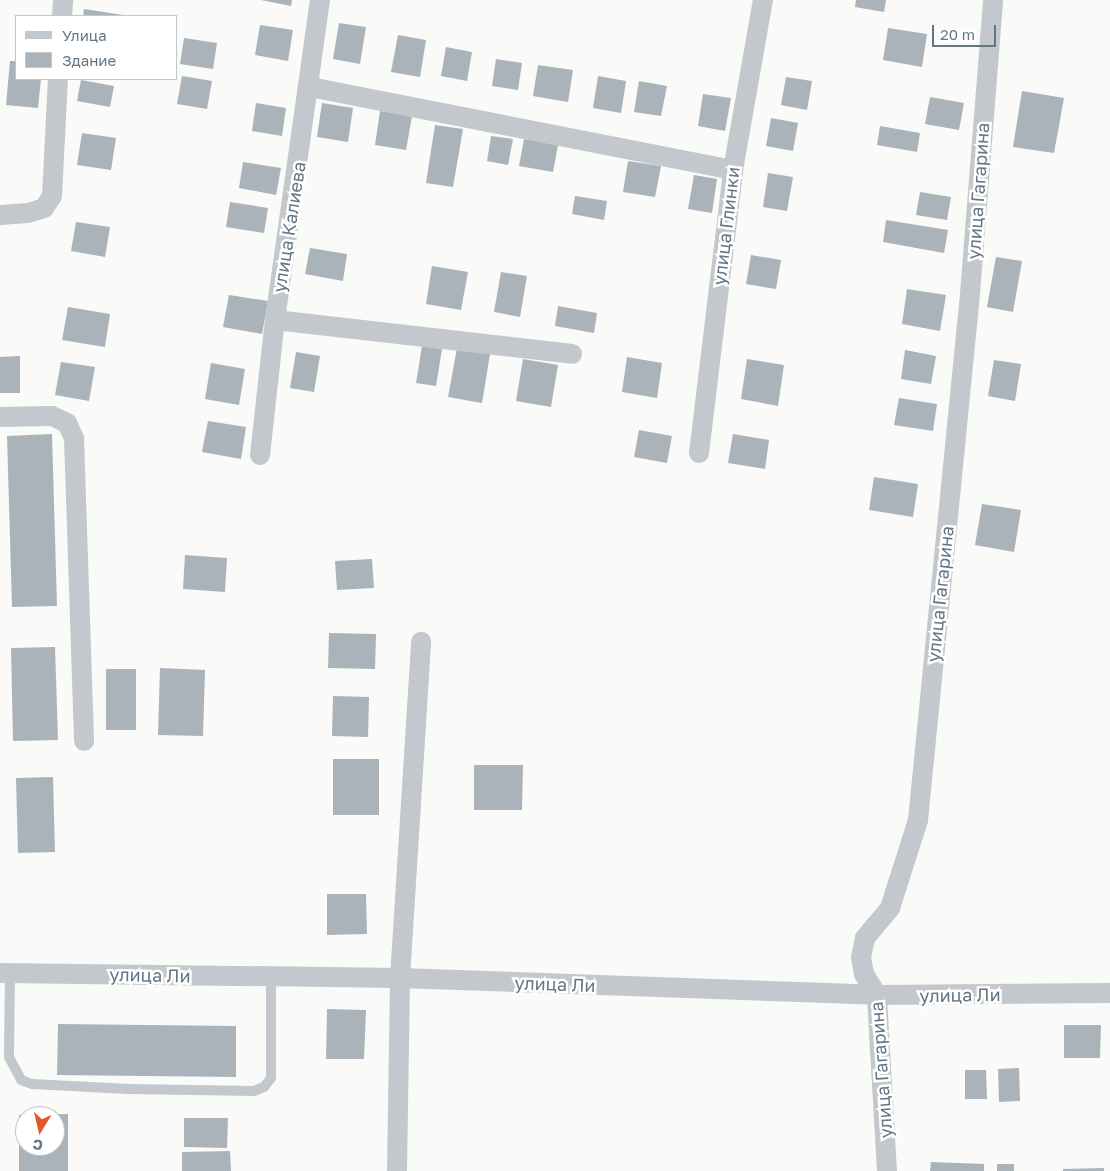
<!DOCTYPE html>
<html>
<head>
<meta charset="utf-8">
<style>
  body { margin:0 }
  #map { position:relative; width:1110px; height:1171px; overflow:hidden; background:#fafaf8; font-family:"Golos Text",sans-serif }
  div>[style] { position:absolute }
  .building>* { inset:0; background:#aab3b9 }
  .service>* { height:10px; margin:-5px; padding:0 5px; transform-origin:5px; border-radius:5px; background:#c3c8cc }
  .minor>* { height:20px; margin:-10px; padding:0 10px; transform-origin:10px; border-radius:10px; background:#c3c8cc }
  span { translate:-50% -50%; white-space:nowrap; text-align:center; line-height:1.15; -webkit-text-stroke:5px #fff; paint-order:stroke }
  .street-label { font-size:18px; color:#657683 }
  .legend { position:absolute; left:15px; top:15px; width:162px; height:65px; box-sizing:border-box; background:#fff; border:1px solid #c1c8cd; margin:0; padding:6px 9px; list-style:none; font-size:15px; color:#657683 }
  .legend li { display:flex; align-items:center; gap:10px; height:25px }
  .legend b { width:25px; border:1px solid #c1c8cd }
  .north { position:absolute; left:15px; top:1106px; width:50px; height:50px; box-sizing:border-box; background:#fff; border:1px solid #c1c8cd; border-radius:50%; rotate:189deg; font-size:14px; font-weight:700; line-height:20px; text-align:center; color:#657683 }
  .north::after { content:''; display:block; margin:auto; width:18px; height:22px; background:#e4572e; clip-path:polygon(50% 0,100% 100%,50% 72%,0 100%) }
  .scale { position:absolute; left:932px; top:25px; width:64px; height:22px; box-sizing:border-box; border:2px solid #657683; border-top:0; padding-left:6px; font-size:15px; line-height:18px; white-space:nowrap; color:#657683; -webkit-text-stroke:4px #fff; paint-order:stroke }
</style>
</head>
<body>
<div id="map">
  <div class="building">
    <i style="clip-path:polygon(261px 0,292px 0,291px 6px)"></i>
    <i style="clip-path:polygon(856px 0,886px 0,884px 12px,855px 7px)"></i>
    <i style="clip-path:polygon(84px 9px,123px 15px,123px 16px,83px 16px)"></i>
    <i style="clip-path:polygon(339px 23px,366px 27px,360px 64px,333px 59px)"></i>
    <i style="clip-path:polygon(260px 25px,293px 30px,288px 61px,255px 55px)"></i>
    <i style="clip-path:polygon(888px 28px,927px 34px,922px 67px,883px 60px)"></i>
    <i style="clip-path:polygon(398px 35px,426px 40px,420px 77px,391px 72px)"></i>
    <i style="clip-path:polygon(184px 38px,217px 43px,213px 69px,180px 64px)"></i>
    <i style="clip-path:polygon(446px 47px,472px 52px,467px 81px,441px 76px)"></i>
    <i style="clip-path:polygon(496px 59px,522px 63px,518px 90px,492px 86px)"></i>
    <i style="clip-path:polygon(10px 61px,16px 61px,16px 79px,41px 79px,38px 108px,6px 105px)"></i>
    <i style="clip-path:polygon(538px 65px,573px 70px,568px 102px,533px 96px)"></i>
    <i style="clip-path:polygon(182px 76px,212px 81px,207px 109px,177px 104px)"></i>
    <i style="clip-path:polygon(598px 76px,626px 81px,621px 113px,593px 108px)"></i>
    <i style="clip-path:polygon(786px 77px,812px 81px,807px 110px,781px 105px)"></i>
    <i style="clip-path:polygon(81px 80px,114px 86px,110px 107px,77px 101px)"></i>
    <i style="clip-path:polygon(639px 81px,667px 86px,661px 116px,634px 112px)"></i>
    <i style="clip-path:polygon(1022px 91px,1064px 98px,1054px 153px,1013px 147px)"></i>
    <i style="clip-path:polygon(703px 94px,731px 98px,725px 131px,698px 126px)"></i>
    <i style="clip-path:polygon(930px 97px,964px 103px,959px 130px,925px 124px)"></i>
    <i style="clip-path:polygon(256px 103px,286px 108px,282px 136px,252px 131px)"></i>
    <i style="clip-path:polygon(322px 103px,353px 108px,348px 142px,317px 137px)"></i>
    <i style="clip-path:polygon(380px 111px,412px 116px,406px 150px,375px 145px)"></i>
    <i style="clip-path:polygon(771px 118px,798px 123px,793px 151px,766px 146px)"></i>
    <i style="clip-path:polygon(435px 125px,463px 129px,453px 187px,426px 183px)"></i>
    <i style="clip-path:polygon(880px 126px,920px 133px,917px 152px,877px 145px)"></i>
    <i style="clip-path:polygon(82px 133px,116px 138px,111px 170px,77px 165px)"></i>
    <i style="clip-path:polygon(491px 136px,513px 139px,508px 165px,487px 161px)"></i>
    <i style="clip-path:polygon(524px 139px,558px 145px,553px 172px,519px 166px)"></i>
    <i style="clip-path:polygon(628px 161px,661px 166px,655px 197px,623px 192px)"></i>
    <i style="clip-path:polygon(243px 162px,281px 168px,276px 195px,239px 188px)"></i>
    <i style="clip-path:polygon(768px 173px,793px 177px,787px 211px,763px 207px)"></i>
    <i style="clip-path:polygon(694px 175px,717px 179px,712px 213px,688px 209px)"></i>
    <i style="clip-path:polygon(920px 192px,951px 197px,947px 220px,916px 215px)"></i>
    <i style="clip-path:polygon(575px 196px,607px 201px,604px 220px,572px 214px)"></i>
    <i style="clip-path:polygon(230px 202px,268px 208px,264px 233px,226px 227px)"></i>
    <i style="clip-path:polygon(886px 220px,948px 230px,944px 253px,883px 242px)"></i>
    <i style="clip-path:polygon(76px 222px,110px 227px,105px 257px,71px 251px)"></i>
    <i style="clip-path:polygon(310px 248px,347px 254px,343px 281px,305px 274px)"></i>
    <i style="clip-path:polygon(751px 255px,781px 260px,776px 289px,746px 284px)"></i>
    <i style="clip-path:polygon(996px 257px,1022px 261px,1013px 312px,987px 307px)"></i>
    <i style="clip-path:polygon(432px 266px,468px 272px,461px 310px,426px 304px)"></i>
    <i style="clip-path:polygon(501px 272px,527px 276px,520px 317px,494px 312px)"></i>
    <i style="clip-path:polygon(907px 289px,946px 295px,940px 331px,902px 324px)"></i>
    <i style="clip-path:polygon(229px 295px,268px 301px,262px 334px,223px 327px)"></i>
    <i style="clip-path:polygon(558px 306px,597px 313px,594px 333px,555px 326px)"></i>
    <i style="clip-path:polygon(68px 307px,110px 314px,105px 347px,62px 340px)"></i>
    <i style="clip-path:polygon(422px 346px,442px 349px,436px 386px,416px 383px)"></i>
    <i style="clip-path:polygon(457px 348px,490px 354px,482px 403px,448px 397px)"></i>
    <i style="clip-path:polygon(905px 350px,936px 356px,931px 384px,901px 379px)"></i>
    <i style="clip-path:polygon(296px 352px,320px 356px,314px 392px,290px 388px)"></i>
    <i style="clip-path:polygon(20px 356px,20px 393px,0 393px,0 357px)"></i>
    <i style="clip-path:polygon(627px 357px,662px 363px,657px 398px,622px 392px)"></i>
    <i style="clip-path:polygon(523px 359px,558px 365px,551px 407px,516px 401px)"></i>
    <i style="clip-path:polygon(747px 359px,784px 365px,778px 406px,741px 399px)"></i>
    <i style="clip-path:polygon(994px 360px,1021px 364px,1015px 401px,988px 396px)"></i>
    <i style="clip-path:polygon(61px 362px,95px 367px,89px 401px,55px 395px)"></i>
    <i style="clip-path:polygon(211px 363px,245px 369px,239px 405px,205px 399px)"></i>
    <i style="clip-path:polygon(899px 398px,937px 404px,933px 431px,894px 425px)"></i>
    <i style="clip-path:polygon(208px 421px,246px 427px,241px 459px,202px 452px)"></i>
    <i style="clip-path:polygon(639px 430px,672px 436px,667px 463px,634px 457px)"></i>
    <i style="clip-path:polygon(52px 434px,57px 606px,12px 607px,7px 436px)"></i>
    <i style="clip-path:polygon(733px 434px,769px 440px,765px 469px,728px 463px)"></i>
    <i style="clip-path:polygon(874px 477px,918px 484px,913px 517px,869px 510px)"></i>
    <i style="clip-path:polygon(982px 504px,1021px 510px,1014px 552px,975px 545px)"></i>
    <i style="clip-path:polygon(185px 555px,227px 558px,225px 592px,183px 589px)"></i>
    <i style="clip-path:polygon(372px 559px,374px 588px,337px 590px,335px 561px)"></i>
    <i style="clip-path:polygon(329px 633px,376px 634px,375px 669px,328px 668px)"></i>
    <i style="clip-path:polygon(55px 647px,58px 740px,13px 741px,11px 648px)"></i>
    <i style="clip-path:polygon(160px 668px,205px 670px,203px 736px,158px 735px)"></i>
    <i style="clip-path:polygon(106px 669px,136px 669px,136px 730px,106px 730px)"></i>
    <i style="clip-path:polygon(333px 696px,369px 697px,368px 737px,332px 736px)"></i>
    <i style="clip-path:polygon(333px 759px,379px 759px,379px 815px,333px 815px)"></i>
    <i style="clip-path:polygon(474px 765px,523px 765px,522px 810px,474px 810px)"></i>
    <i style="clip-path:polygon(53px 777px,55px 852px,18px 853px,16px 778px)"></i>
    <i style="clip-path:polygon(327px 894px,366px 894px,367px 934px,327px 935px)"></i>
    <i style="clip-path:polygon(327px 1009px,366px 1010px,364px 1059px,326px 1059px)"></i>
    <i style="clip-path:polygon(58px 1024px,236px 1026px,236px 1077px,57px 1075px)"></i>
    <i style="clip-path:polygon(1064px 1025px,1101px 1025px,1100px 1058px,1064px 1058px)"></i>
    <i style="clip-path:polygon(1019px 1068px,1020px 1101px,999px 1102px,998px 1069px)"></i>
    <i style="clip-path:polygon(965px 1070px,986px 1070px,987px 1099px,965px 1099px)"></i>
    <i style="clip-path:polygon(55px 1114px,68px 1114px,68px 1171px,19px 1171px,19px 1115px,25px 1114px,25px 1146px,55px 1146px)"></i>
    <i style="clip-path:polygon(184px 1118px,228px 1118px,227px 1148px,184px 1147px)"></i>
    <i style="clip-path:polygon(230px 1151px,231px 1171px,182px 1171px,182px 1152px)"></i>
    <i style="clip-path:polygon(931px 1162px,984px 1164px,984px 1171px,930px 1171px)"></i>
    <i style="clip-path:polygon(997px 1164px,1014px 1164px,1014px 1171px,997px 1171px)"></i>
    <i style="clip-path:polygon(1104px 1168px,1104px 1171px,1063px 1171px,1063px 1169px)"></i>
  </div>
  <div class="service">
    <i style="left:10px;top:973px;width:84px;rotate:90.7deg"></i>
    <i style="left:9px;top:1057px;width:26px;rotate:62deg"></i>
    <i style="left:21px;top:1080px;width:12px;rotate:20deg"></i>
    <i style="left:32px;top:1084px;width:96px;rotate:3deg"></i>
    <i style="left:128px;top:1089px;width:126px;rotate:0.9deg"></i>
    <i style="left:254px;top:1091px;width:11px;rotate:-22deg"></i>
    <i style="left:264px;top:1087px;width:11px;rotate:-52deg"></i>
    <i style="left:271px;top:1078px;width:101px;rotate:-90deg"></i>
  </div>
  <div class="minor">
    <i style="left:62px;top:16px;width:16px;rotate:-86deg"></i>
    <i style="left:310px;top:87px;width:431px;rotate:11.1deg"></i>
    <i style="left:0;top:215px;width:28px;rotate:-4deg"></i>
    <i style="left:28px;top:213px;width:17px;rotate:-17deg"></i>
    <i style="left:44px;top:208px;width:14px;rotate:-56deg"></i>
    <i style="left:52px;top:196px;width:117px;rotate:-87.1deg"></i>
    <i style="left:275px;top:320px;width:299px;rotate:6.5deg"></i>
    <i style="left:0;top:417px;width:52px;rotate:-1.1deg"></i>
    <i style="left:52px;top:416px;width:17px;rotate:25deg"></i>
    <i style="left:67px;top:423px;width:17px;rotate:65deg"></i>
    <i style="left:74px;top:438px;width:303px;rotate:88.1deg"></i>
    <i style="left:699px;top:453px;width:285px;rotate:-83.1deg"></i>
    <i style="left:733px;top:170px;width:173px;rotate:-80deg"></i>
    <i style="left:260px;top:455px;width:136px;rotate:-83.7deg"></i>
    <i style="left:275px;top:320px;width:323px;rotate:-82deg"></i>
    <i style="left:0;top:973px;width:400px;rotate:0.7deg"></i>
    <i style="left:400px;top:978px;width:477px;rotate:2deg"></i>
    <i style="left:877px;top:995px;width:233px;rotate:-0.5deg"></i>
    <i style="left:397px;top:1171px;width:193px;rotate:-89.1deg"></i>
    <i style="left:400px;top:978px;width:337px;rotate:-86.4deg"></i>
    <i style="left:887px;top:1171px;width:176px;rotate:-93.3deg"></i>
    <i style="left:877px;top:995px;width:25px;rotate:-122deg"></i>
    <i style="left:864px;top:974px;width:17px;rotate:-100deg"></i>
    <i style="left:861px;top:957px;width:19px;rotate:-78deg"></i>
    <i style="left:865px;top:938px;width:39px;rotate:-50deg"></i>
    <i style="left:890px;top:908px;width:92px;rotate:-72.3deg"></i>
    <i style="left:918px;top:820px;width:529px;rotate:-84.35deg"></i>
    <i style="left:970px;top:294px;width:295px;rotate:-85.5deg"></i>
  </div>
  <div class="street-label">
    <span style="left:978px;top:191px;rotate:-86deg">улица Гагарина</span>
    <span style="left:726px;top:226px;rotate:-83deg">улица Глинки</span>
    <span style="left:289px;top:227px;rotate:-81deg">улица Калиева</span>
    <span style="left:940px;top:594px;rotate:-84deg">улица Гагарина</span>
    <span style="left:150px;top:975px;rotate:1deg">улица Ли</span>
    <span style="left:555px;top:984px;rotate:2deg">улица Ли</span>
    <span style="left:960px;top:995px;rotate:-1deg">улица Ли</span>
    <span style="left:881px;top:1070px;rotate:-94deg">улица Гагарина</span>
  </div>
  <ul class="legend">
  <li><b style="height:6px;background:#c3c8cc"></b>Улица</li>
  <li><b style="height:14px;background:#aab3b9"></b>Здание</li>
  </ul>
  <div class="north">С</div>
  <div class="scale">20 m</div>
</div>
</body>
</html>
